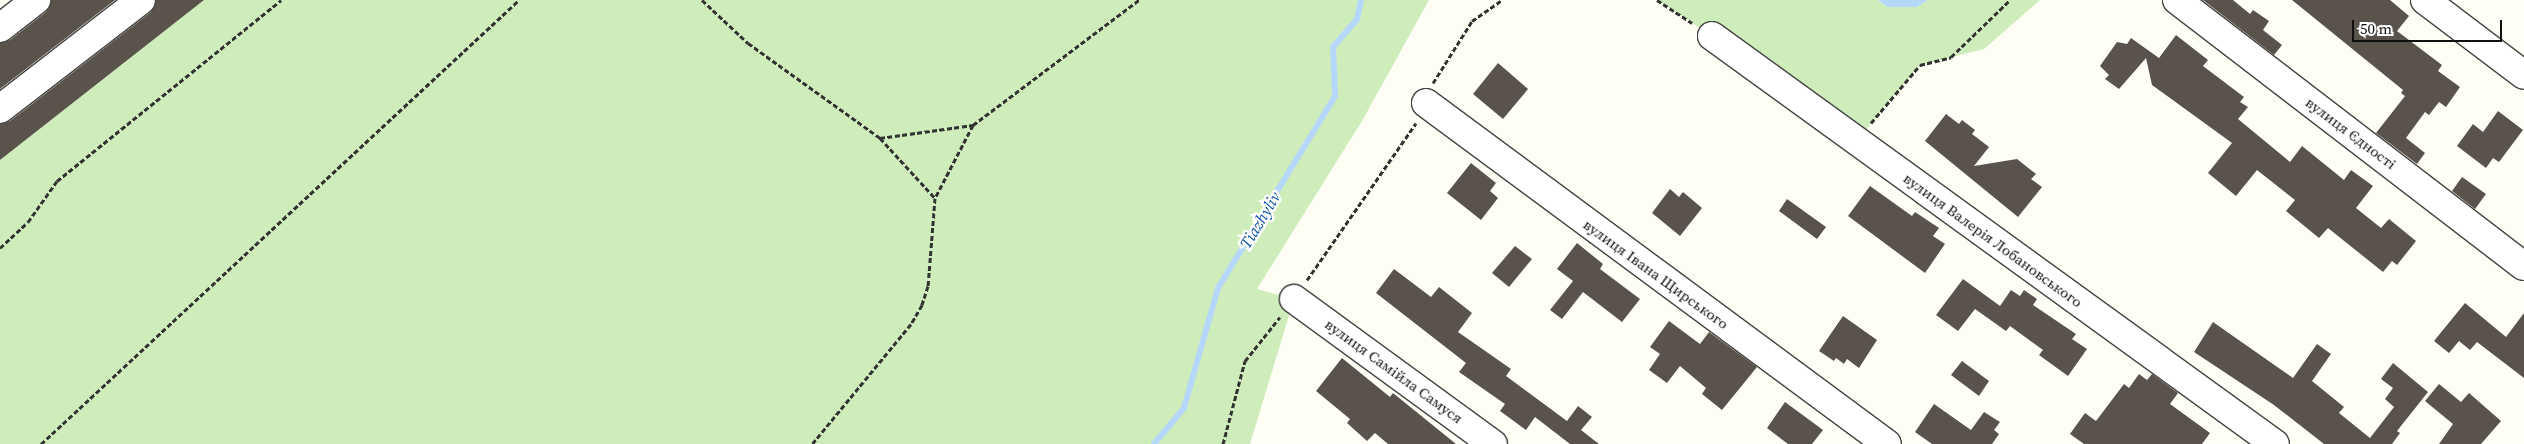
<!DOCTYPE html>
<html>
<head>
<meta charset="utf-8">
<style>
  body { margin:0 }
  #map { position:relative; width:2524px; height:444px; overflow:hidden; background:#fffef4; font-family:"Source Serif 4",serif }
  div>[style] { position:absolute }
  .green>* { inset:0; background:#cfedba }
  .water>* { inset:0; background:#b5d8fa }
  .stream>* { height:6px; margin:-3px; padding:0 3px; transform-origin:3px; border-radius:3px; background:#b5d8fa }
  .building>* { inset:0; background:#5a534c }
  .path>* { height:3px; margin-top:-1.5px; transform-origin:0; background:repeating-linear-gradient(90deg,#323232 0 5px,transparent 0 7.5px) }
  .roads { filter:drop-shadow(1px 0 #434343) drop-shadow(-1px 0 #434343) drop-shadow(0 1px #434343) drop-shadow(0 -1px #434343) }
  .minor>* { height:28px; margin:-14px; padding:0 14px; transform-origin:14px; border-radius:14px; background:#fff }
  span { translate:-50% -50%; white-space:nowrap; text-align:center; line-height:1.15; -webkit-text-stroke:5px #fff; paint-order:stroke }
  .street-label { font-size:15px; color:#101010 }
  .water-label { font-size:16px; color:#1057ab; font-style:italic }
  .scale { position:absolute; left:2352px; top:20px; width:150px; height:22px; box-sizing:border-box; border:2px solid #101010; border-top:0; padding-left:6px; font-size:15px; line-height:18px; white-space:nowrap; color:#101010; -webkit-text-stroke:4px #fff; paint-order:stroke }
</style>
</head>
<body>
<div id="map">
  <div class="green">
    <i style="clip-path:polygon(204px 0,1429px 0,1362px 121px,1257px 289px,1294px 299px,1250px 444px,0 444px,0 160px)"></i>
    <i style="clip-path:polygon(1657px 0,1878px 0,1887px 7px,1917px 7px,1928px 0,2040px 0,1984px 49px,1920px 65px,1856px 142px,1712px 36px)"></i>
  </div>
  <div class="water">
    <i style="clip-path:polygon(1878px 0,1928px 0,1917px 7px,1887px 7px)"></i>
  </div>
  <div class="stream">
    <i style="left:1154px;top:444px;width:47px;rotate:-50.2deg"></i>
    <i style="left:1184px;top:408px;width:125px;rotate:-74.2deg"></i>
    <i style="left:1218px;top:288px;width:225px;rotate:-58.6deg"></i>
    <i style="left:1335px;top:96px;width:49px;rotate:-92.3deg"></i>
    <i style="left:1333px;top:47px;width:37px;rotate:-49deg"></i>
    <i style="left:1357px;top:19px;width:19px;rotate:-78deg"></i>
  </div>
  <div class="building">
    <i style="clip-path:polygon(51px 0,115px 0,0 89px,0 43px,10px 40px,46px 12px)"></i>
    <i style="clip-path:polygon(156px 0,204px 0,0 160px,0 124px,10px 121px,151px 12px)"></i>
    <i style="clip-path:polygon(2203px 0,2233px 0,2250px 14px,2253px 10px,2269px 21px,2263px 30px,2282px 45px,2274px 55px)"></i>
    <i style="clip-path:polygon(2292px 0,2390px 0,2409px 16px,2397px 31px,2442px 65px,2438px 71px,2460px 87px,2446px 107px,2439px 102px,2429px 115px,2425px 112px,2406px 138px,2425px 153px,2417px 164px,2376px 133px,2405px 96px,2401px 93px,2403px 90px)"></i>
    <i style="clip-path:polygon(2176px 35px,2208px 60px,2203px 66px,2244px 97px,2240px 102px,2248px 107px,2238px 119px,2290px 162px,2302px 146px,2344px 180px,2351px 170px,2373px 186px,2356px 208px,2381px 228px,2389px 219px,2416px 241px,2397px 265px,2392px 261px,2383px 272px,2328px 228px,2319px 238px,2286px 211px,2295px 200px,2257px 170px,2236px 196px,2208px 173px,2232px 143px,2152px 85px,2146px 58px,2119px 89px,2105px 79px,2109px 75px,2100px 66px,2117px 42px,2127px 44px,2131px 38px,2159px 58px)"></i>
    <i style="clip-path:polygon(1498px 63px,1528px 89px,1503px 119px,1473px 94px)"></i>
    <i style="clip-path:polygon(2498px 111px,2523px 130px,2499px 162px,2493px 158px,2486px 168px,2457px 146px,2473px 124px,2483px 132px)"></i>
    <i style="clip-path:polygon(1946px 114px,1959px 124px,1962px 120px,1975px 130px,1972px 134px,1989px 147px,1974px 166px,2017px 159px,2036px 174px,2031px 179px,2042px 187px,2018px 217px,1925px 141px)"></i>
    <i style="clip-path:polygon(1471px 163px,1496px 183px,1490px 191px,1498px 198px,1481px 220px,1447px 193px)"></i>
    <i style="clip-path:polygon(2462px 177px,2486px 194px,2475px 209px,2452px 191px)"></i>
    <i style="clip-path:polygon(1870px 186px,1912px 216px,1915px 212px,1939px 228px,1933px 236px,1945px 244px,1925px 273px,1848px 216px)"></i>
    <i style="clip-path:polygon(1670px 189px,1679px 197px,1683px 192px,1702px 208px,1680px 236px,1652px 213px)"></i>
    <i style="clip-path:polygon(1787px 199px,1826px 227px,1817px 239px,1779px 211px)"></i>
    <i style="clip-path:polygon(1577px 243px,1603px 264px,1600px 269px,1640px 299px,1622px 322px,1583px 292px,1562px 319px,1550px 310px,1573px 281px,1557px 269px)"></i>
    <i style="clip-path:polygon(1515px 246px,1532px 259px,1509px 287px,1492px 273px)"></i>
    <i style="clip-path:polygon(1394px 269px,1431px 297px,1439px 287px,1472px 313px,1458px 332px,1511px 369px,1506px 376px,1567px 421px,1578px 406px,1592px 417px,1581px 430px,1599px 444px,1570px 444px,1535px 417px,1526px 430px,1500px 411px,1505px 404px,1459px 372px,1466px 363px,1376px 293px)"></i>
    <i style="clip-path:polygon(1963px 279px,2000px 306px,2011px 290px,2020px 296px,2024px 290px,2037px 299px,2033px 305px,2076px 334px,2072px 339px,2087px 349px,2068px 376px,2039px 355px,2043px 350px,2010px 326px,2006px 331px,1975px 309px,1958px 331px,1936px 315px)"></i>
    <i style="clip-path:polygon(2465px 303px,2506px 337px,2524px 313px,2524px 378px,2477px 342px,2470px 350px,2459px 341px,2449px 353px,2434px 341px)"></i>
    <i style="clip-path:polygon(1843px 316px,1877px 340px,1859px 368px,1847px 359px,1844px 364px,1836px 358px,1834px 361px,1819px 351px)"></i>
    <i style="clip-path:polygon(1669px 321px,1700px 344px,1709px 332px,1757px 367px,1722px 410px,1702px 394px,1706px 388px,1680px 366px,1667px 383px,1649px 370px,1660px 354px,1650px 347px)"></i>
    <i style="clip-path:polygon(2213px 322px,2293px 378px,2317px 344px,2331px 354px,2312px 381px,2344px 407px,2339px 413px,2370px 438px,2394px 407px,2385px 399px,2393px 388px,2381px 379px,2393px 363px,2428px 392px,2397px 431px,2400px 433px,2392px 444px,2324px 444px,2274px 405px,2194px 352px)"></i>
    <i style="clip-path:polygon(1342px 358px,1390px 397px,1393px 393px,1456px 444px,1388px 444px,1375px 433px,1367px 441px,1347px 423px,1350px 419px,1316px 391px)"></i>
    <i style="clip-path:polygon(1962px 361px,1989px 381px,1979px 396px,1951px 375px)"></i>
    <i style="clip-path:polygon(2139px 374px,2147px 380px,2152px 374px,2178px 393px,2170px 404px,2210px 433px,2202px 444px,2084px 444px,2070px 434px,2085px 413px,2096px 421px,2124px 384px,2129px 388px)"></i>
    <i style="clip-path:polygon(2439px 384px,2461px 402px,2469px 393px,2501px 421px,2481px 444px,2439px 444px,2453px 424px,2425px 401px)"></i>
    <i style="clip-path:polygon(1785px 402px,1823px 430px,1812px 444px,1788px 444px,1767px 428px)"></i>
    <i style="clip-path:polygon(1934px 404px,1971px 430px,1984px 412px,2000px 422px,1994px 430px,1999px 434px,1992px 444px,1932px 444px,1915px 432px)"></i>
  </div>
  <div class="path">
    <i style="left:702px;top:0;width:63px;rotate:43.1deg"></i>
    <i style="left:748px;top:43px;width:163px;rotate:35.7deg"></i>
    <i style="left:880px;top:138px;width:94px;rotate:-8deg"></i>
    <i style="left:973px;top:125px;width:82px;rotate:117.5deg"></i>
    <i style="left:935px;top:198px;width:88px;rotate:94.5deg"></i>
    <i style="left:928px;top:286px;width:20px;rotate:108deg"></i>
    <i style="left:922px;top:305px;width:22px;rotate:120deg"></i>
    <i style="left:911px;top:324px;width:156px;rotate:129.5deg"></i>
    <i style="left:1657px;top:0;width:42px;rotate:33.3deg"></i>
    <i style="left:1433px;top:83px;width:73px;rotate:-57.8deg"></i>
    <i style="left:1472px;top:21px;width:37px;rotate:-35deg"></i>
    <i style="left:1871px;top:123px;width:76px;rotate:-49.8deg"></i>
    <i style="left:1920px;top:65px;width:32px;rotate:-14deg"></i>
    <i style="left:1951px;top:57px;width:82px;rotate:-44deg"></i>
    <i style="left:973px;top:125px;width:208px;rotate:-37deg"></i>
    <i style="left:880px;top:138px;width:81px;rotate:47.5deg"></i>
    <i style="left:0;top:248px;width:38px;rotate:-43deg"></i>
    <i style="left:28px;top:222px;width:50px;rotate:-54.7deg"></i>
    <i style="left:57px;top:181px;width:288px;rotate:-38.9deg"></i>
    <i style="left:1307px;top:280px;width:191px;rotate:-55.2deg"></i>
    <i style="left:41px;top:444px;width:652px;rotate:-42.89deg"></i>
    <i style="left:1223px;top:444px;width:86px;rotate:-75.2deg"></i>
    <i style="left:1245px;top:361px;width:56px;rotate:-51.5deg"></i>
  </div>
  <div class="roads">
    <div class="minor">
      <i style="left:2177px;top:0;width:437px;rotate:37.5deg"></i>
      <i style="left:2425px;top:0;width:124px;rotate:37.1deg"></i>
      <i style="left:0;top:28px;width:46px;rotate:-37.9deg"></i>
      <i style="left:1712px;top:36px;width:695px;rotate:35.93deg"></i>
      <i style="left:1426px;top:103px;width:573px;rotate:36.49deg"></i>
      <i style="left:0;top:109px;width:178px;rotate:-37.7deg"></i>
      <i style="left:1294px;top:299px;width:246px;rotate:36.1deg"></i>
    </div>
  </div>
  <div class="street-label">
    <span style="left:2351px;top:133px;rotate:37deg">вулиця Єдності</span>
    <span style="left:1993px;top:240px;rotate:36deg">вулиця Валерія Лобановського</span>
    <span style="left:1656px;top:274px;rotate:36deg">вулиця Івана Щирського</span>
    <span style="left:1394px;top:371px;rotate:36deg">вулиця Самійла Самуся</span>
  </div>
  <div class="water-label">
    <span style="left:1260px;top:220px;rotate:-59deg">Tiazhyliv</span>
  </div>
  <div class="scale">50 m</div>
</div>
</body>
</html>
